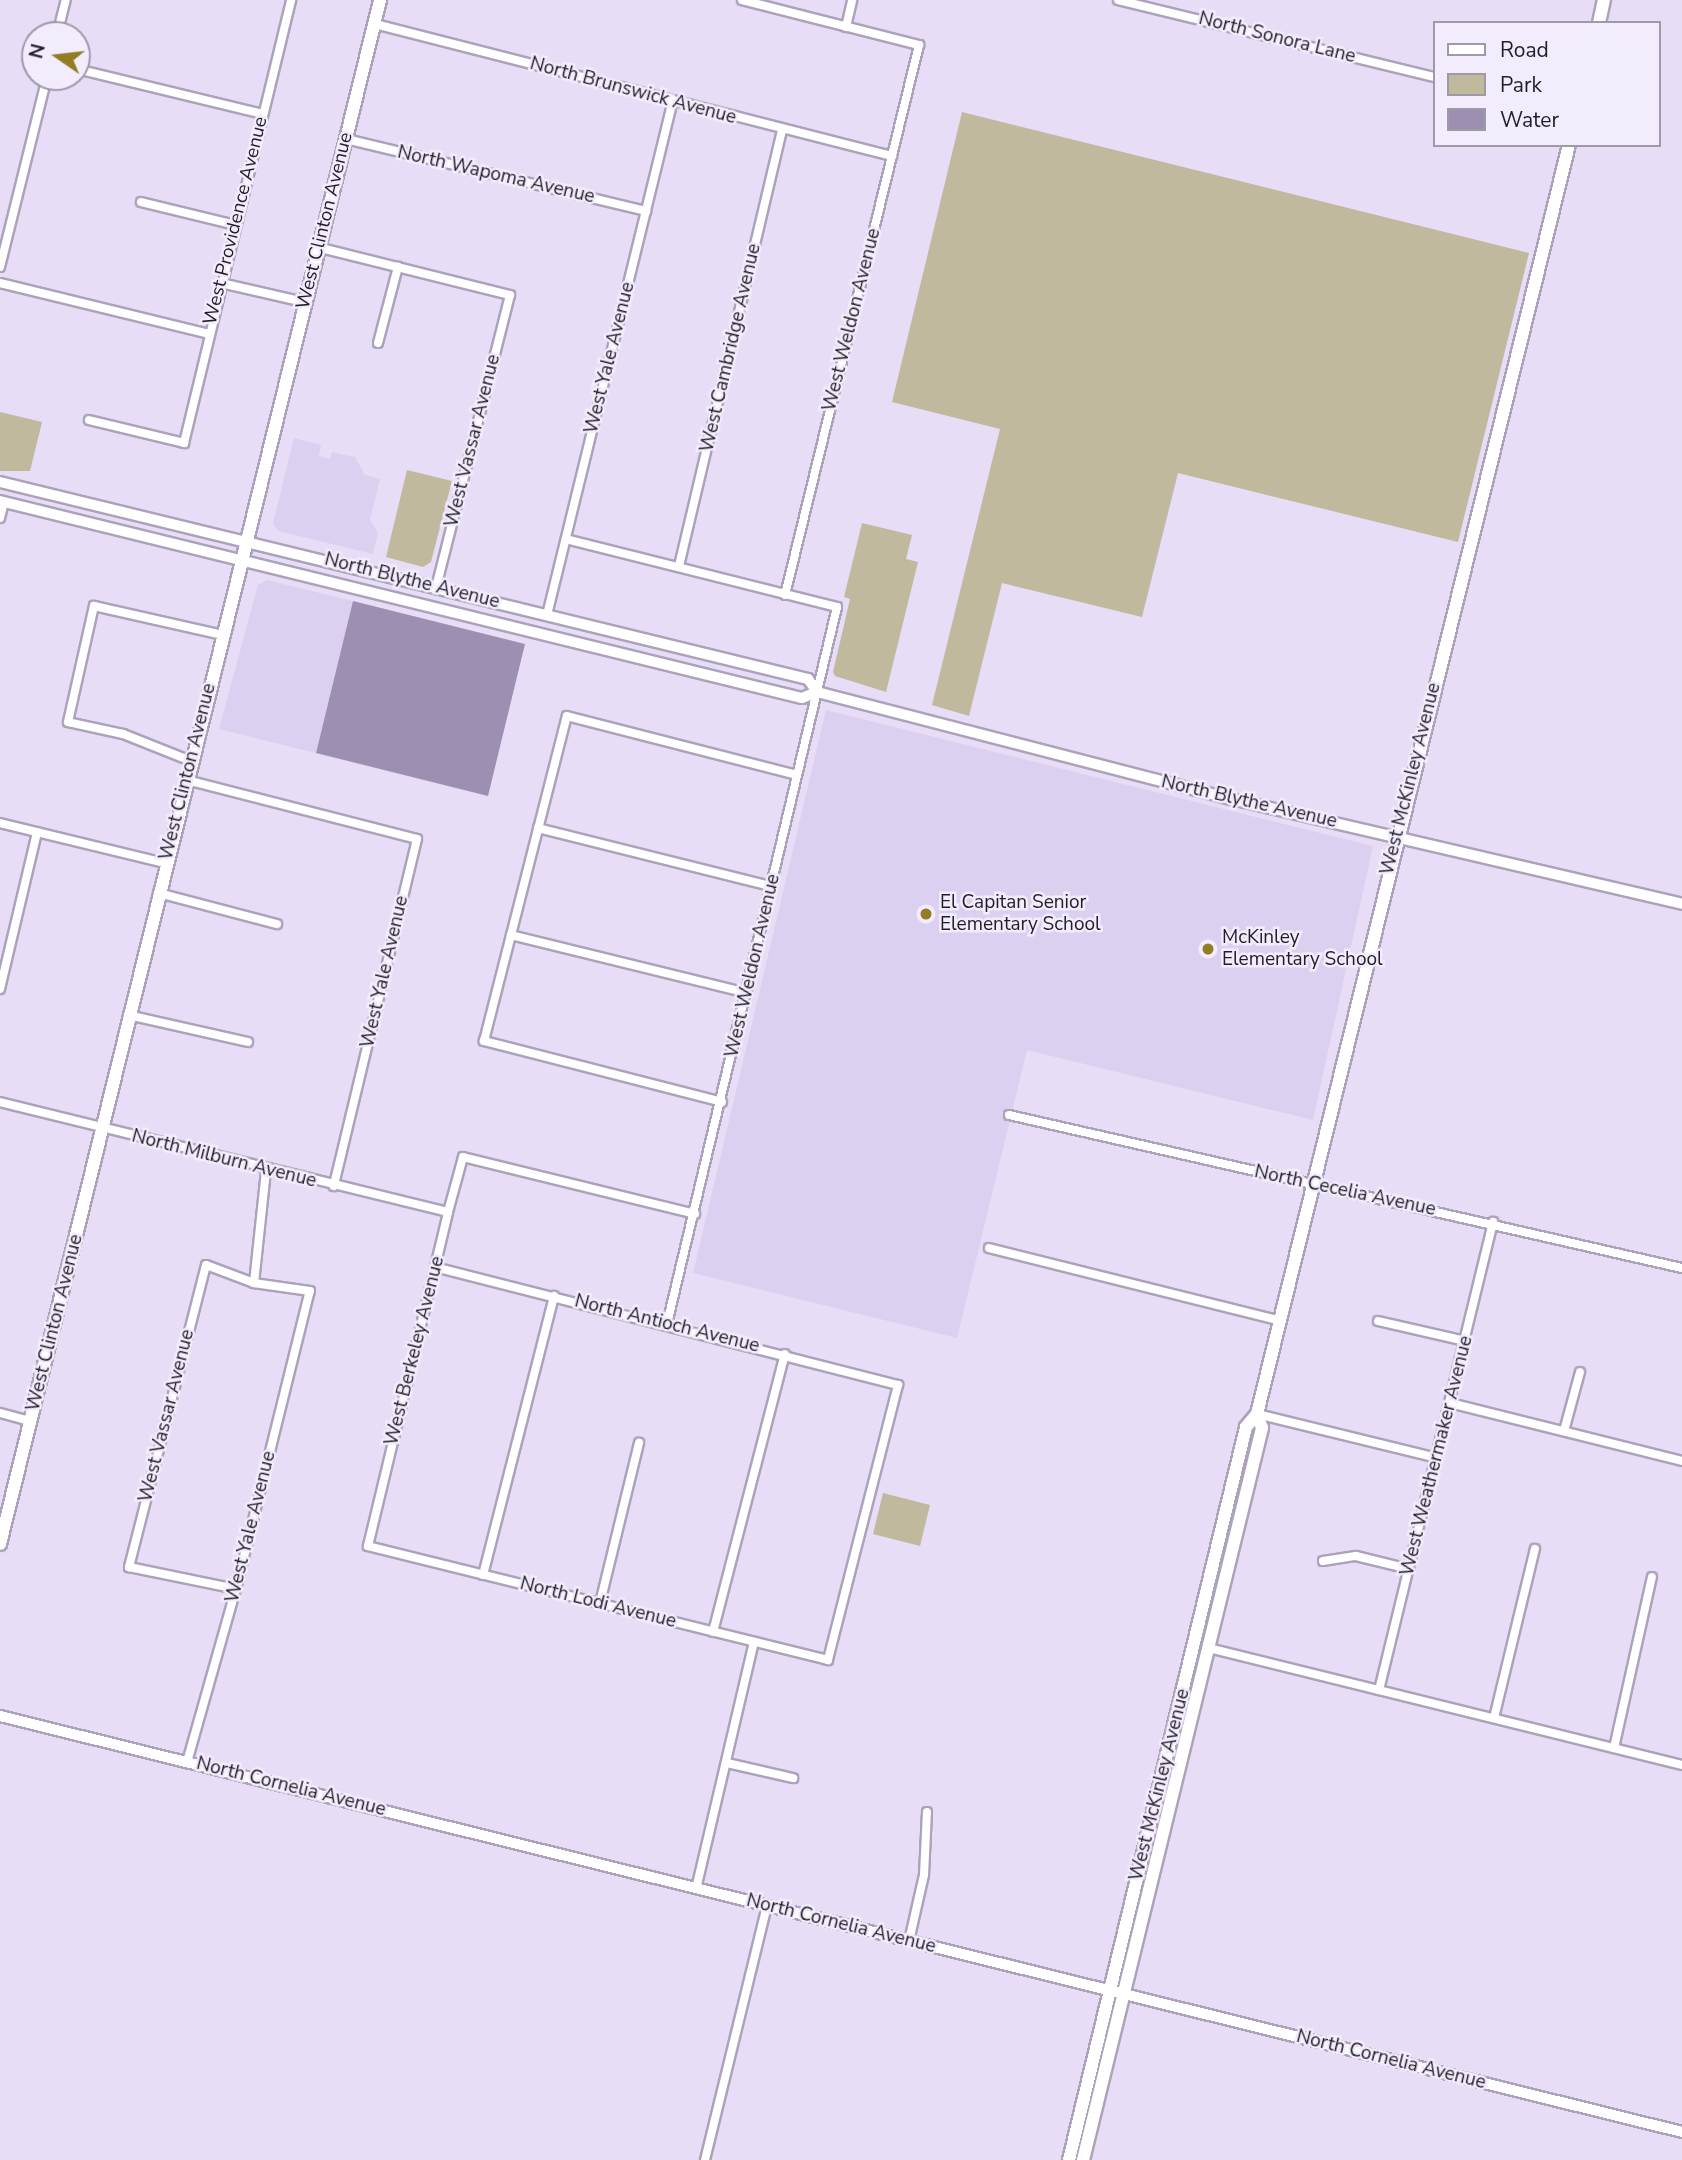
<!DOCTYPE html>
<html>
<head>
<meta charset="utf-8">
<style>
  body { margin:0 }
  #map { position:relative; width:1682px; height:2160px; overflow:hidden; background:#e7ddf7; font-family:"Nunito Sans",sans-serif }
  div>[style] { position:absolute }
  .built>* { inset:0; background:#dcd0f0 }
  .green>* { inset:0; background:#c0b99e }
  .water>* { inset:0; background:#9d8fb2 }
  .roads { filter:drop-shadow(2px 0 #aca2ba) drop-shadow(-2px 0 #aca2ba) drop-shadow(0 2px #aca2ba) drop-shadow(0 -2px #aca2ba) }
  .minor>* { height:8px; margin:-4px; padding:0 4px; transform-origin:4px; border-radius:4px; background:#fff }
  .tertiary>* { height:10px; margin:-5px; padding:0 5px; transform-origin:5px; border-radius:5px; background:#fff }
  .secondary>* { height:12px; margin:-6px; padding:0 6px; transform-origin:6px; border-radius:6px; background:#fff }
  .dots>* { width:19px; height:19px; translate:-50% -50%; box-sizing:border-box; border:4px solid #f2ecfc; border-radius:50% }
  span { translate:-50% -50%; white-space:nowrap; text-align:center; line-height:1.15; -webkit-text-stroke:5px #f2ecfc; paint-order:stroke }
  .street-label { font-size:19px; color:#221e27 }
  .poi-label { font-size:19px; color:#221e27 }
  .left { translate:0 -50%; text-align:left }
  .legend { position:absolute; left:1433px; top:21px; width:228px; height:126px; box-sizing:border-box; background:#f2ecfc; border:2px solid #9f9aa7; margin:0; padding:9px 12px; list-style:none; font-size:21px; color:#221e27 }
  .legend li { display:flex; align-items:center; gap:14px; height:35px }
  .legend b { width:35px; border:2px solid #9f9aa7 }
  .north { position:absolute; left:21px; top:21px; width:70px; height:70px; box-sizing:border-box; background:#f2ecfc; border:2px solid #9f9aa7; border-radius:50%; rotate:284deg; font-size:19px; font-weight:700; line-height:28px; text-align:center; color:#221e27 }
  .north::after { content:''; display:block; margin:auto; width:24px; height:32px; background:#937d24; clip-path:polygon(50% 0,100% 100%,50% 72%,0 100%) }
</style>
</head>
<body>
<div id="map">
  <div class="built">
    <i style="clip-path:polygon(294px 438px,321px 445px,319px 456px,330px 459px,332px 452px,355px 457px,365px 475px,380px 479px,370px 520px,378px 533px,373px 554px,278px 531px,273px 523px)"></i>
    <i style="clip-path:polygon(267px 580px,353px 601px,316px 753px,219px 729px,258px 585px)"></i>
    <i style="clip-path:polygon(826px 710px,1373px 846px,1313px 1120px,1027px 1050px,957px 1338px,693px 1273px)"></i>
  </div>
  <div class="green">
    <i style="clip-path:polygon(962px 112px,1529px 253px,1458px 542px,1178px 473px,1142px 617px,1002px 583px,969px 716px,932px 705px,1000px 429px,892px 402px)"></i>
    <i style="clip-path:polygon(0 412px,42px 422px,30px 471px,0 471px)"></i>
    <i style="clip-path:polygon(407px 470px,452px 481px,431px 562px,423px 567px,386px 557px)"></i>
    <i style="clip-path:polygon(862px 523px,912px 535px,906px 559px,918px 562px,886px 692px,835px 676px,833px 672px,850px 599px,844px 597px)"></i>
    <i style="clip-path:polygon(883px 1493px,930px 1505px,920px 1546px,873px 1534px)"></i>
  </div>
  <div class="water">
    <i style="clip-path:polygon(353px 601px,525px 644px,488px 796px,316px 753px)"></i>
  </div>
  <div class="roads">
    <div class="minor">
      <i style="left:742px;top:0;width:183px;rotate:14.3deg"></i>
      <i style="left:919px;top:45px;width:566px;rotate:103.69deg"></i>
      <i style="left:1118px;top:0;width:326px;rotate:13.7deg"></i>
      <i style="left:375px;top:24px;width:534px;rotate:14.32deg"></i>
      <i style="left:846px;top:27px;width:28px;rotate:-77deg"></i>
      <i style="left:57px;top:35px;width:36px;rotate:-76deg"></i>
      <i style="left:77px;top:69px;width:191px;rotate:13.6deg"></i>
      <i style="left:346px;top:139px;width:309px;rotate:13.5deg"></i>
      <i style="left:141px;top:202px;width:97px;rotate:13.7deg"></i>
      <i style="left:317px;top:247px;width:199px;rotate:14deg"></i>
      <i style="left:510px;top:295px;width:301px;rotate:104.2deg"></i>
      <i style="left:0;top:267px;width:196px;rotate:-76.1deg"></i>
      <i style="left:0;top:283px;width:215px;rotate:13.7deg"></i>
      <i style="left:221px;top:283px;width:85px;rotate:12.9deg"></i>
      <i style="left:378px;top:343px;width:79px;rotate:-75.3deg"></i>
      <i style="left:89px;top:420px;width:98px;rotate:13.6deg"></i>
      <i style="left:184px;top:443px;width:456px;rotate:-76.4deg"></i>
      <i style="left:0;top:518px;width:16px;rotate:-76deg"></i>
      <i style="left:566px;top:539px;width:279px;rotate:14.1deg"></i>
      <i style="left:837px;top:607px;width:737px;rotate:103.34deg"></i>
      <i style="left:679px;top:566px;width:448px;rotate:-76.7deg"></i>
      <i style="left:547px;top:615px;width:530px;rotate:-76.25deg"></i>
      <i style="left:191px;top:761px;width:73px;rotate:-158.3deg"></i>
      <i style="left:123px;top:734px;width:56px;rotate:-167.7deg"></i>
      <i style="left:68px;top:722px;width:119px;rotate:-77.4deg"></i>
      <i style="left:94px;top:606px;width:132px;rotate:12.7deg"></i>
      <i style="left:187px;top:780px;width:237px;rotate:14.4deg"></i>
      <i style="left:417px;top:839px;width:357px;rotate:103.5deg"></i>
      <i style="left:0;top:823px;width:169px;rotate:13.7deg"></i>
      <i style="left:538px;top:828px;width:240px;rotate:14deg"></i>
      <i style="left:158px;top:893px;width:123px;rotate:14.6deg"></i>
      <i style="left:511px;top:935px;width:243px;rotate:13.8deg"></i>
      <i style="left:0;top:989px;width:161px;rotate:-76.7deg"></i>
      <i style="left:128px;top:1015px;width:123px;rotate:12.7deg"></i>
      <i style="left:0;top:1102px;width:461px;rotate:13.8deg"></i>
      <i style="left:722px;top:1102px;width:246px;rotate:-165.6deg"></i>
      <i style="left:484px;top:1041px;width:335px;rotate:-75.7deg"></i>
      <i style="left:567px;top:716px;width:237px;rotate:14.4deg"></i>
      <i style="left:1009px;top:1115px;width:690px;rotate:12.81deg"></i>
      <i style="left:989px;top:1248px;width:301px;rotate:14deg"></i>
      <i style="left:435px;top:1267px;width:478px;rotate:14.3deg"></i>
      <i style="left:898px;top:1385px;width:284px;rotate:104.3deg"></i>
      <i style="left:828px;top:1660px;width:474px;rotate:-166.1deg"></i>
      <i style="left:368px;top:1546px;width:343px;rotate:-76.5deg"></i>
      <i style="left:448px;top:1212px;width:57px;rotate:-74.7deg"></i>
      <i style="left:463px;top:1157px;width:239px;rotate:13.8deg"></i>
      <i style="left:254px;top:1283px;width:114px;rotate:-83.9deg"></i>
      <i style="left:1378px;top:1321px;width:89px;rotate:12.9deg"></i>
      <i style="left:1450px;top:1403px;width:239px;rotate:14deg"></i>
      <i style="left:0;top:1413px;width:31px;rotate:15deg"></i>
      <i style="left:1257px;top:1414px;width:185px;rotate:13.7deg"></i>
      <i style="left:1564px;top:1431px;width:61px;rotate:-74.8deg"></i>
      <i style="left:1323px;top:1561px;width:33px;rotate:-9deg"></i>
      <i style="left:1356px;top:1556px;width:55px;rotate:13.8deg"></i>
      <i style="left:483px;top:1575px;width:288px;rotate:-75.7deg"></i>
      <i style="left:600px;top:1603px;width:165px;rotate:-76.3deg"></i>
      <i style="left:713px;top:1632px;width:287px;rotate:-75.5deg"></i>
      <i style="left:1209px;top:1648px;width:487px;rotate:13.9deg"></i>
      <i style="left:1379px;top:1690px;width:482px;rotate:-76.3deg"></i>
      <i style="left:1494px;top:1718px;width:174px;rotate:-76.4deg"></i>
      <i style="left:1614px;top:1748px;width:175px;rotate:-77.5deg"></i>
      <i style="left:187px;top:1762px;width:180px;rotate:-74.2deg"></i>
      <i style="left:236px;top:1589px;width:307px;rotate:-76.1deg"></i>
      <i style="left:310px;top:1291px;width:57px;rotate:-171.9deg"></i>
      <i style="left:254px;top:1283px;width:51px;rotate:-159.4deg"></i>
      <i style="left:206px;top:1265px;width:312px;rotate:104.3deg"></i>
      <i style="left:129px;top:1567px;width:109px;rotate:11.6deg"></i>
      <i style="left:727px;top:1763px;width:68px;rotate:12.8deg"></i>
      <i style="left:696px;top:1889px;width:254px;rotate:-76.8deg"></i>
      <i style="left:909px;top:1941px;width:68px;rotate:-77.2deg"></i>
      <i style="left:924px;top:1875px;width:63px;rotate:-87.3deg"></i>
      <i style="left:705px;top:2160px;width:261px;rotate:-76.3deg"></i>
    </div>
    <div class="tertiary">
      <i style="left:0;top:482px;width:832px;rotate:13.7deg"></i>
      <i style="left:808px;top:679px;width:16px;rotate:55deg"></i>
      <i style="left:0;top:501px;width:826px;rotate:13.8deg"></i>
      <i style="left:802px;top:698px;width:16px;rotate:-22deg"></i>
      <i style="left:817px;top:692px;width:433px;rotate:14.5deg"></i>
      <i style="left:1236px;top:800px;width:458px;rotate:13.1deg"></i>
      <i style="left:0;top:1716px;width:1733px;rotate:13.89deg"></i>
    </div>
    <div class="secondary">
      <i style="left:1599px;top:23px;width:24px;rotate:-78deg"></i>
      <i style="left:0;top:1544px;width:1590px;rotate:-76.17deg"></i>
      <i style="left:1069px;top:2160px;width:754px;rotate:-76.42deg"></i>
      <i style="left:1246px;top:1427px;width:17px;rotate:-50deg"></i>
      <i style="left:1257px;top:1414px;width:1307px;rotate:-76.19deg"></i>
      <i style="left:1083px;top:2160px;width:754px;rotate:-76.26deg"></i>
      <i style="left:1262px;top:1428px;width:15px;rotate:-110deg"></i>
    </div>
  </div>
  <div class="dots">
    <i style="left:926px;top:914px;background:#937d24"></i>
    <i style="left:1208px;top:949px;background:#937d24"></i>
  </div>
  <div class="street-label">
    <span style="left:1277px;top:38px;rotate:14deg">North Sonora Lane</span>
    <span style="left:633px;top:91px;rotate:15deg">North Brunswick Avenue</span>
    <span style="left:496px;top:175px;rotate:13deg">North Wapoma Avenue</span>
    <span style="left:236px;top:221px;rotate:-76deg">West Providence Avenue</span>
    <span style="left:325px;top:221px;rotate:-76deg">West Clinton Avenue</span>
    <span style="left:852px;top:320px;rotate:-76deg">West Weldon Avenue</span>
    <span style="left:731px;top:348px;rotate:-77deg">West Cambridge Avenue</span>
    <span style="left:610px;top:358px;rotate:-76deg">West Yale Avenue</span>
    <span style="left:473px;top:441px;rotate:-76deg">West Vassar Avenue</span>
    <span style="left:412px;top:581px;rotate:14deg">North Blythe Avenue</span>
    <span style="left:188px;top:772px;rotate:-76deg">West Clinton Avenue</span>
    <span style="left:1411px;top:779px;rotate:-76deg">West McKinley Avenue</span>
    <span style="left:1249px;top:802px;rotate:13deg">North Blythe Avenue</span>
    <span style="left:753px;top:966px;rotate:-77deg">West Weldon Avenue</span>
    <span style="left:385px;top:972px;rotate:-77deg">West Yale Avenue</span>
    <span style="left:224px;top:1159px;rotate:14deg">North Milburn Avenue</span>
    <span style="left:1345px;top:1191px;rotate:12deg">North Cecelia Avenue</span>
    <span style="left:55px;top:1323px;rotate:-76deg">West Clinton Avenue</span>
    <span style="left:667px;top:1324px;rotate:14deg">North Antioch Avenue</span>
    <span style="left:415px;top:1351px;rotate:-76deg">West Berkeley Avenue</span>
    <span style="left:167px;top:1416px;rotate:-76deg">West Vassar Avenue</span>
    <span style="left:1437px;top:1456px;rotate:-76deg">West Weathermaker Avenue</span>
    <span style="left:251px;top:1527px;rotate:-76deg">West Yale Avenue</span>
    <span style="left:598px;top:1603px;rotate:14deg">North Lodi Avenue</span>
    <span style="left:1160px;top:1785px;rotate:-76deg">West McKinley Avenue</span>
    <span style="left:291px;top:1787px;rotate:14deg">North Cornelia Avenue</span>
    <span style="left:841px;top:1924px;rotate:14deg">North Cornelia Avenue</span>
    <span style="left:1391px;top:2060px;rotate:14deg">North Cornelia Avenue</span>
  </div>
  <div class="poi-label">
    <span class="left" style="left:940px;top:914px">El Capitan Senior<br>Elementary School</span>
    <span class="left" style="left:1222px;top:949px">McKinley<br>Elementary School</span>
  </div>
  <ul class="legend">
  <li><b style="height:9px;background:#fff"></b>Road</li>
  <li><b style="height:19px;background:#c0b99e"></b>Park</li>
  <li><b style="height:19px;background:#9d8fb2"></b>Water</li>
  </ul>
  <div class="north">N</div>
</div>
</body>
</html>
